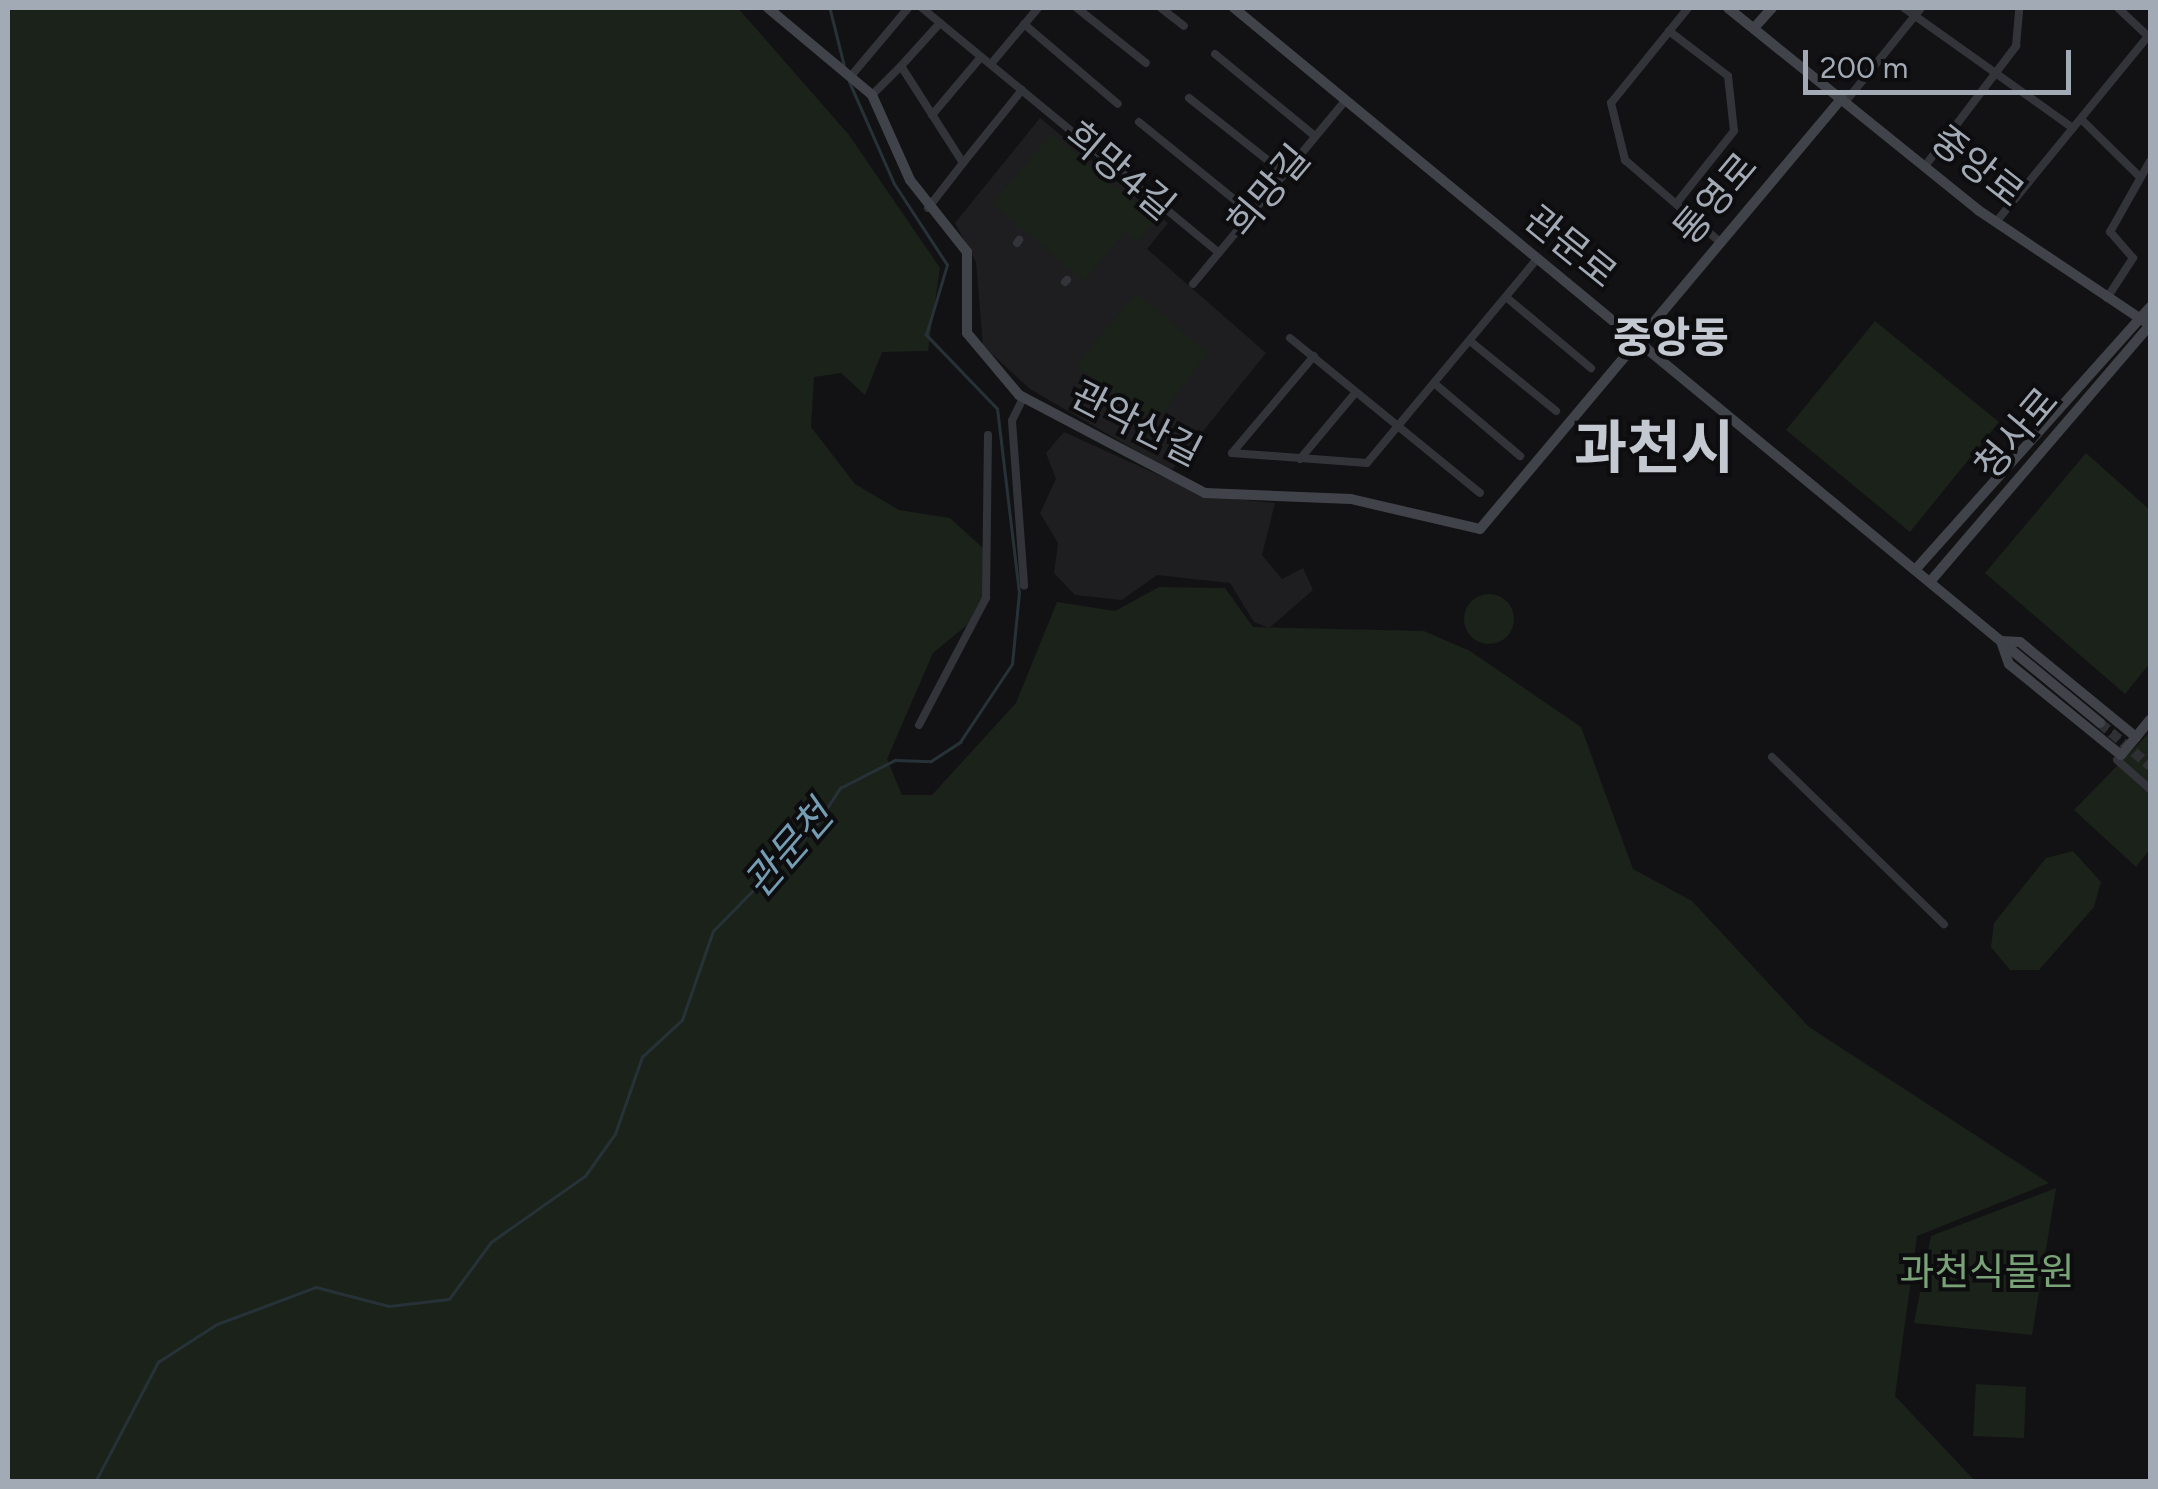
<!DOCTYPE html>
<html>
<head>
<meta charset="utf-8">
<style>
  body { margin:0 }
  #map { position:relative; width:2158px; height:1489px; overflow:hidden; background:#121214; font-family:Figtree,"Noto Sans KR",sans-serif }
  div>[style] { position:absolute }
  .built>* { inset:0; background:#1e1e21 }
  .green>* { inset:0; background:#1a221a }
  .round { border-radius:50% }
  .stream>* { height:2.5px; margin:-1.25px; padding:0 1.25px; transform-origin:1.25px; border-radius:1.25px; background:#273238 }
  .secondary-tunnel>* { height:10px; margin-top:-5px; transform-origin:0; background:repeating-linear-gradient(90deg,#2f3034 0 10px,transparent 0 15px) }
  .street>* { height:8px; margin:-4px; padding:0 4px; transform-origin:4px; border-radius:4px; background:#323439 }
  .secondary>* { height:10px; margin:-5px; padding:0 5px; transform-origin:5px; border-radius:5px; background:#404349 }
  span { translate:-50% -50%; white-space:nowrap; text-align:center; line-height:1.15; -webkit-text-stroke:8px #0d0d0f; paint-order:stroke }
  .street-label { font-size:38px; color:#a2aab5 }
  .park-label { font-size:38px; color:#79a277 }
  .water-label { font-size:40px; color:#759db4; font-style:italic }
  .quarter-label { font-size:42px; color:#c3c8d1; font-weight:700 }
  .town-label { font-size:58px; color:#c3c8d1; font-weight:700 }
  .frame { position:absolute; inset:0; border:10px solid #a2aab5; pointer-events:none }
  .scale { position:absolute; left:1803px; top:50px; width:268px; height:45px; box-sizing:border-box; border:5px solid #a2aab5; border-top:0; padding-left:12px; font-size:30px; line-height:35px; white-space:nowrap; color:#a2aab5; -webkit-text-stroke:8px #0d0d0f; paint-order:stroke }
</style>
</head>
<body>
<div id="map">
  <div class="built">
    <i style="clip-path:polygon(1040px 118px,1168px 223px,1147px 249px,1266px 353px,1171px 471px,1030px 389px,983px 346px,976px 262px,955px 223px)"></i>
    <i style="clip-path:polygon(1064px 432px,1205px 496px,1275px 503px,1262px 555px,1282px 579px,1303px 568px,1313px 590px,1269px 628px,1254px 622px,1230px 583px,1157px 575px,1122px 600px,1075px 595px,1054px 573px,1058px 543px,1040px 513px,1056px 479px,1046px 453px)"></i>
  </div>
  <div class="green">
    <i style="clip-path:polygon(8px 8px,738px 8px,849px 135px,940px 268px,928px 351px,882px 352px,865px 395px,841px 373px,814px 377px,811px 427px,855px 484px,899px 510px,950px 518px,984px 549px,986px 590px,967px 625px,933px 653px,887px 759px,902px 795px,932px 795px,1016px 703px,1057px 602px,1115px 611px,1159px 587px,1225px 588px,1253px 627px,1424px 631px,1470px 651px,1581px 727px,1633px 869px,1692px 901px,1809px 1027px,2049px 1183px,1917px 1236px,1895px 1396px,1975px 1481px,8px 1482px)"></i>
    <i style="clip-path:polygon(1052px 134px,1156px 220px,1137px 242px,1125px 232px,1084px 281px,992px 203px)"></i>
    <i style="clip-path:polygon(1136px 293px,1208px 353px,1156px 422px,1076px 366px)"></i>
    <i style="clip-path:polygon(1875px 321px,1999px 422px,1910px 532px,1786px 430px)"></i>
    <i style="clip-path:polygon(2086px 453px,2150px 510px,2150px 663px,2125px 694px,1985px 573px)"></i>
    <i class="round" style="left:1464px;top:594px;width:50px;height:50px"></i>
    <i style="clip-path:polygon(2150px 732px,2150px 849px,2136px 867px,2074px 810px)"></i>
    <i style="clip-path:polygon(2073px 851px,2101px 882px,2094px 907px,2039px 970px,2010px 970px,1991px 947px,1994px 923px,2046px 858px)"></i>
    <i style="clip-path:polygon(2056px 1188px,2032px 1335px,1914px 1323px,1931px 1236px)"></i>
    <i style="clip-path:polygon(1976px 1384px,2026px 1387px,2024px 1438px,1973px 1436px)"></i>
  </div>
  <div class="stream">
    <i style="left:830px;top:8px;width:58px;rotate:76deg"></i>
    <i style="left:95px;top:1482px;width:136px;rotate:-62.3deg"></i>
    <i style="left:158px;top:1362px;width:70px;rotate:-32.8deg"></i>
    <i style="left:217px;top:1324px;width:106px;rotate:-20.5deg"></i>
    <i style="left:316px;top:1287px;width:75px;rotate:14.6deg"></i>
    <i style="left:389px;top:1306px;width:60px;rotate:-6.7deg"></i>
    <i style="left:449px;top:1299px;width:71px;rotate:-53.6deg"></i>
    <i style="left:491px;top:1242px;width:115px;rotate:-35.1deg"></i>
    <i style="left:585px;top:1176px;width:52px;rotate:-54.5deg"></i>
    <i style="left:615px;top:1134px;width:82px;rotate:-70.7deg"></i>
    <i style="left:642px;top:1057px;width:54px;rotate:-42.8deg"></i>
    <i style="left:682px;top:1020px;width:94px;rotate:-70.8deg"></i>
    <i style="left:713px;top:931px;width:144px;rotate:-45.6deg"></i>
    <i style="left:814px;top:828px;width:48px;rotate:-57deg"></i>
    <i style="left:840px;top:788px;width:62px;rotate:-27deg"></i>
    <i style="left:895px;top:760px;width:36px;rotate:2deg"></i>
    <i style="left:931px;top:761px;width:35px;rotate:-33deg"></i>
    <i style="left:960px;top:742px;width:94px;rotate:-56.3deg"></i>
    <i style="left:1012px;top:664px;width:71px;rotate:-84.4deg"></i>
    <i style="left:1019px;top:593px;width:185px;rotate:-96.8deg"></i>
    <i style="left:997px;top:409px;width:103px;rotate:-133.8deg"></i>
    <i style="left:926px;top:335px;width:73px;rotate:-73.3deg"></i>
    <i style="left:947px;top:265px;width:97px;rotate:-123.2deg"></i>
    <i style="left:894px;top:184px;width:111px;rotate:-113.8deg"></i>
  </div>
  <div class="secondary-tunnel">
    <i style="left:2100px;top:723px;width:66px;rotate:40.7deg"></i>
  </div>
  <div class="street">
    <i style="left:922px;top:8px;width:384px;rotate:39.5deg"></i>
    <i style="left:1077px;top:8px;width:88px;rotate:38.6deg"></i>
    <i style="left:1161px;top:8px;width:29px;rotate:38deg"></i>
    <i style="left:1688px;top:8px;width:122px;rotate:129deg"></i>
    <i style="left:1611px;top:103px;width:59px;rotate:76.2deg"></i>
    <i style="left:1625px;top:160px;width:124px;rotate:40.8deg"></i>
    <i style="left:1904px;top:8px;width:207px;rotate:35.4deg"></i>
    <i style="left:2118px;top:8px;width:44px;rotate:43.2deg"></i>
    <i style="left:940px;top:23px;width:58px;rotate:132.2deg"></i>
    <i style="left:901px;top:66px;width:115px;rotate:57.4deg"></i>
    <i style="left:963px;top:163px;width:94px;rotate:-51.1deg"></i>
    <i style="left:1024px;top:24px;width:123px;rotate:40.4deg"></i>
    <i style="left:1669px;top:31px;width:74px;rotate:37.3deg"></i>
    <i style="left:1728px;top:76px;width:55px;rotate:83.8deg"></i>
    <i style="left:1734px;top:131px;width:93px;rotate:128.5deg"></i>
    <i style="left:1215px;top:54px;width:129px;rotate:39.4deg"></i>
    <i style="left:991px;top:64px;width:73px;rotate:-50deg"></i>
    <i style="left:851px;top:76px;width:89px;rotate:-50deg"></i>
    <i style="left:872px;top:95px;width:41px;rotate:-45deg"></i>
    <i style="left:1189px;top:98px;width:121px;rotate:38.3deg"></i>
    <i style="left:1846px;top:101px;width:119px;rotate:-51.1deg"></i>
    <i style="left:932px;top:115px;width:76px;rotate:-49.8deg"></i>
    <i style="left:2081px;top:119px;width:81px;rotate:44.5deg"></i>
    <i style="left:1139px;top:122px;width:144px;rotate:39.1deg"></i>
    <i style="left:1925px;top:166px;width:151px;rotate:-52.8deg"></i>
    <i style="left:2016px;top:46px;width:38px;rotate:-85deg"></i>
    <i style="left:928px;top:208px;width:57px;rotate:-52.1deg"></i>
    <i style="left:1996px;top:222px;width:243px;rotate:-50.7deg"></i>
    <i style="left:1017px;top:243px;width:4px;rotate:-56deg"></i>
    <i style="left:1065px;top:282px;width:3px;rotate:-45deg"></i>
    <i style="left:1193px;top:284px;width:239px;rotate:-50.3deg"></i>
    <i style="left:1506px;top:297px;width:111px;rotate:39.9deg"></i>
    <i style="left:2107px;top:298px;width:48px;rotate:-57deg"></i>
    <i style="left:2133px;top:258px;width:35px;rotate:-131deg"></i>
    <i style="left:2110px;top:232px;width:81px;rotate:-60.6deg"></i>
    <i style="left:1290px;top:338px;width:245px;rotate:39.2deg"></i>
    <i style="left:1470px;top:341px;width:111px;rotate:39.1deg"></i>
    <i style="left:1434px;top:383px;width:113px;rotate:40.3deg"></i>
    <i style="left:1023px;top:398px;width:25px;rotate:116deg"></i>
    <i style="left:1012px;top:421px;width:165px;rotate:85.8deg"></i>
    <i style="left:1232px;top:453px;width:135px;rotate:4.2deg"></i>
    <i style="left:1367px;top:463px;width:266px;rotate:-50.2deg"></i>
    <i style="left:1232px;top:453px;width:127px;rotate:-49.8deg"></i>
    <i style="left:1300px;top:459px;width:87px;rotate:-50.1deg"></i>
    <i style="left:919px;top:725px;width:144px;rotate:-62.2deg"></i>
    <i style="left:986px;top:598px;width:163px;rotate:-89.3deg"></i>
    <i style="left:1772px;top:757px;width:240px;rotate:44.2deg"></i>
    <i style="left:2117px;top:760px;width:44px;rotate:41.3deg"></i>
  </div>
  <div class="secondary">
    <i style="left:768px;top:8px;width:136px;rotate:39.9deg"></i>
    <i style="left:872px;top:95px;width:93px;rotate:65.9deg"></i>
    <i style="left:910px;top:180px;width:92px;rotate:51.6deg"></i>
    <i style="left:967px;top:252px;width:81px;rotate:90deg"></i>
    <i style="left:967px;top:333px;width:81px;rotate:50deg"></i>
    <i style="left:1019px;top:395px;width:210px;rotate:27.8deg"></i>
    <i style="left:1205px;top:493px;width:146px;rotate:2.4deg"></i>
    <i style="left:1351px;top:499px;width:132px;rotate:13.1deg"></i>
    <i style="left:1480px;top:529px;width:563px;rotate:-49.97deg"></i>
    <i style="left:1234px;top:8px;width:1123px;rotate:39.54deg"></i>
    <i style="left:1728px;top:8px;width:321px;rotate:38.9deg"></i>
    <i style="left:1978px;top:210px;width:207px;rotate:33.8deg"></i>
    <i style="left:2150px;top:325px;width:338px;rotate:130.6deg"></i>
    <i style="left:1754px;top:28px;width:27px;rotate:-48deg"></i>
    <i style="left:1915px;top:570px;width:353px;rotate:-48.2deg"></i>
    <i style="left:2136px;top:737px;width:150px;rotate:-140.7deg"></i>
    <i style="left:2020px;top:642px;width:19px;rotate:-177deg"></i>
    <i style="left:2001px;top:641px;width:24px;rotate:71deg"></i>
    <i style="left:2009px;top:664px;width:144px;rotate:39.1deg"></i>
    <i style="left:2121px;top:755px;width:23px;rotate:-50deg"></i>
    <i style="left:2136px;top:737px;width:22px;rotate:-51deg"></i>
  </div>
  <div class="street-label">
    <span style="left:1977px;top:167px;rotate:38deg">중앙로</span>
    <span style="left:1120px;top:171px;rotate:40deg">희망4길</span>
    <span style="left:1269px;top:191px;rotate:-50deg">희망길</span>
    <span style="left:1716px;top:199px;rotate:-50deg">통영로</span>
    <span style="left:1570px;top:247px;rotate:39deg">관문로</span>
    <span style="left:1136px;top:424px;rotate:27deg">관악산길</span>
    <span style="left:2017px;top:434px;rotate:-50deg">청사로</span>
  </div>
  <div class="park-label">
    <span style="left:1987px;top:1273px">과천식물원</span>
  </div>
  <div class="water-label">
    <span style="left:788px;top:849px;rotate:-49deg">관문천</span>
  </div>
  <div class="quarter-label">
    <span style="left:1671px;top:338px">중앙동</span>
  </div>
  <div class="town-label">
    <span style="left:1654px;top:448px">과천시</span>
  </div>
  <div class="frame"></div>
  <div class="scale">200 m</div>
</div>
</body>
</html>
